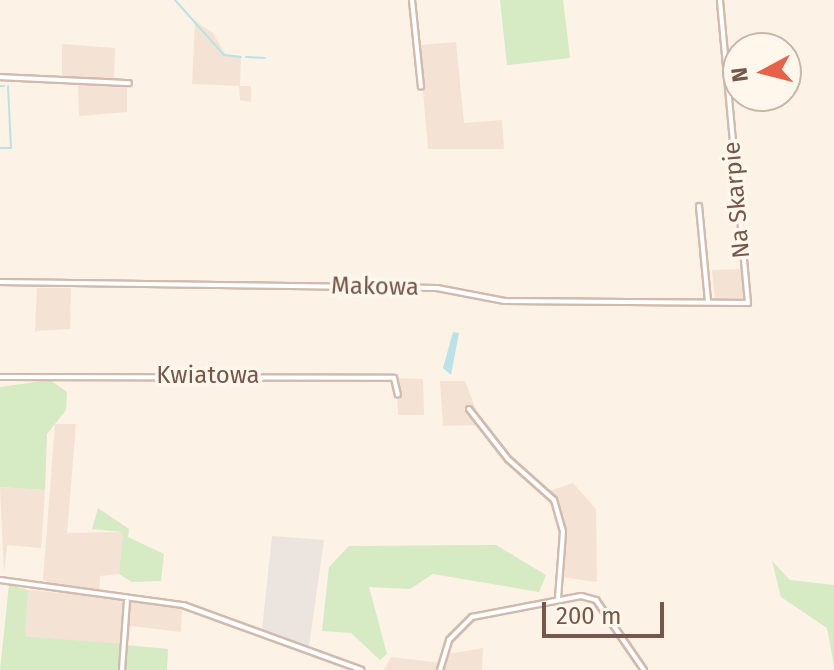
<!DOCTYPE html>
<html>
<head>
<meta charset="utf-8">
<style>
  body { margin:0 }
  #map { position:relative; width:834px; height:670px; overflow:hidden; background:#fcf2e5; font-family:"Fira Sans",sans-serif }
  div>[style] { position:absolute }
  .residential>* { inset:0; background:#f4e3d4 }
  .industrial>* { inset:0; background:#ece5df }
  .green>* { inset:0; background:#d6eac3 }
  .water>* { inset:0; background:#b9e3e6 }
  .stream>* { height:2px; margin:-1px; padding:0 1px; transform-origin:1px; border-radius:1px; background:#b9e3e6 }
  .roads { filter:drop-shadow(2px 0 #d0bbae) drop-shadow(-2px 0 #d0bbae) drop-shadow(0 2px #d0bbae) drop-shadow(0 -2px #d0bbae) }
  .street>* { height:4px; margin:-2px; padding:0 2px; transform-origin:2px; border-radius:2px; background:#fff }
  span { translate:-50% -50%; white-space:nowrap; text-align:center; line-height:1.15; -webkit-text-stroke:7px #fff6ec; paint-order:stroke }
  .street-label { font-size:24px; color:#76574a }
  .north { position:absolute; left:722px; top:32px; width:80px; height:80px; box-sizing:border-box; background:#fff6ec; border:2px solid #c8b6ab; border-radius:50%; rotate:263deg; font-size:22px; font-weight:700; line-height:32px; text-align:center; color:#76574a }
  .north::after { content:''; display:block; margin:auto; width:28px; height:36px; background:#e7624a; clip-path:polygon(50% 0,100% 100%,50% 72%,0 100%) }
  .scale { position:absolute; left:542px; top:602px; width:122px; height:36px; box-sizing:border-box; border:4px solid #76574a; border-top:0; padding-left:10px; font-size:24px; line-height:28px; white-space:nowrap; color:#76574a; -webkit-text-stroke:6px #fff6ec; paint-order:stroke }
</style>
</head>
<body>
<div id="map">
  <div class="residential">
    <i style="clip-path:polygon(195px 21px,213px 33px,225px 54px,241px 56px,240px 86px,251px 86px,251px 102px,240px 100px,239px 86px,192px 84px)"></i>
    <i style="clip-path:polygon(456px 42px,464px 123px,502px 120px,504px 149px,428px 149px,419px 45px)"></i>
    <i style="clip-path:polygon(62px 44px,115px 48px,114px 83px,127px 84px,127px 112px,79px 116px,78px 83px,62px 82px)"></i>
    <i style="clip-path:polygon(742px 269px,745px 300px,715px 300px,712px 270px)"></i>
    <i style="clip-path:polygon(37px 288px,71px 288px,70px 329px,35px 331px)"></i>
    <i style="clip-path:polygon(397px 378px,423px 379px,424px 415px,398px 415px)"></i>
    <i style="clip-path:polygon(440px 381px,465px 381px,482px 425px,443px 426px)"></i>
    <i style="clip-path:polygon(55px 424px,76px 424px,67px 533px,123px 532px,119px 574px,100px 576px,99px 592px,182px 609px,181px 632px,131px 626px,128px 645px,24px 636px,28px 590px,60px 593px,60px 586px,43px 580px)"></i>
    <i style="clip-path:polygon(573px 483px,596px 509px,597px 582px,561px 577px,565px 523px,550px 491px)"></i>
    <i style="clip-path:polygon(0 487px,45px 490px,41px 548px,7px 545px,4px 573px)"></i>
    <i style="clip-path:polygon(483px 648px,482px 670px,444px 670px,448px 654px)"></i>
    <i style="clip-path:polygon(391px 657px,442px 663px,439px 670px,384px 670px)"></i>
  </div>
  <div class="industrial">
    <i style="clip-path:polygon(272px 536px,324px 540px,309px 646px,262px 630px)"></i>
  </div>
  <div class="green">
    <i style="clip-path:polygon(500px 0,563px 0,570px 58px,507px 65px)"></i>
    <i style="clip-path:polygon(50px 380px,67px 392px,66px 410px,47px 434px,45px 490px,0 487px,0 387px)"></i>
    <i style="clip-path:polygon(98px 508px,129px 529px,128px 537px,164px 554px,161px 581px,132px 582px,119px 574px,123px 532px,92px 529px)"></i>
    <i style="clip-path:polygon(496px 545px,546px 575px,539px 592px,433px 574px,410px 589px,369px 587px,387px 654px,380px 660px,351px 633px,322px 631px,329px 567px,349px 546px)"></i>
    <i style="clip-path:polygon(772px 561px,790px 580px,834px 585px,834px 666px,827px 628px,781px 597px)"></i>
    <i style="clip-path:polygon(9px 585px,28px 590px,25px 636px,122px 644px,119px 670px,0 670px)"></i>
    <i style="clip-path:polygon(126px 645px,168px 649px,167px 670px,124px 670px)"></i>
  </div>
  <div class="water">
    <i style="clip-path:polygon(453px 332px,459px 333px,451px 375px,443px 368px)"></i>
  </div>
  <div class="stream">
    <i style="left:175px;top:0;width:74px;rotate:48.3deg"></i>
    <i style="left:224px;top:55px;width:17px;rotate:7deg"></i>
    <i style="left:246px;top:57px;width:19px;rotate:3deg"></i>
    <i style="left:0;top:86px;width:4px"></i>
    <i style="left:0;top:148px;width:11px"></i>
    <i style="left:11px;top:148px;width:62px;rotate:-92.8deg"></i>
  </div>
  <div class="roads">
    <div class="street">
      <i style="left:412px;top:0;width:87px;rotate:84.1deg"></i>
      <i style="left:0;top:77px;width:129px;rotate:2.7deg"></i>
      <i style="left:699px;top:206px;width:96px;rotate:84.6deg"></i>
      <i style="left:0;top:282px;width:437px;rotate:0.8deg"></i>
      <i style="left:437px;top:288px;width:69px;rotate:10.8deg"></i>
      <i style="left:505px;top:301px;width:243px;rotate:0.5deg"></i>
      <i style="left:748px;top:303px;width:304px;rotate:-95.3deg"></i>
      <i style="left:0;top:377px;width:394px;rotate:0.1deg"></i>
      <i style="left:394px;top:378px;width:17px;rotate:77deg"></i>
      <i style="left:469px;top:409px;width:63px;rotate:52deg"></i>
      <i style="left:508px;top:459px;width:62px;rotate:41.7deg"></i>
      <i style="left:554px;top:500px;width:33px;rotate:74deg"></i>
      <i style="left:563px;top:532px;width:66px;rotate:94.3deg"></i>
      <i style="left:0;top:580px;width:185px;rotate:7.8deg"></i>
      <i style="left:183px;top:605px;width:190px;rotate:20deg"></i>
      <i style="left:122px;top:670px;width:69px;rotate:-85.9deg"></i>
      <i style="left:440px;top:670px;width:31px;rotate:-73deg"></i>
      <i style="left:449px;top:640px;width:33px;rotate:-45deg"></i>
      <i style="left:472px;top:617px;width:111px;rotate:-10.9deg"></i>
      <i style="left:581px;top:596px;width:16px;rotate:15deg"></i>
      <i style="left:596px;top:600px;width:85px;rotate:55.6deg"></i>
    </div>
  </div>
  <div class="street-label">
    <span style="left:737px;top:200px;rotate:-95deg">Na Skarpie</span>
    <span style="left:375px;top:287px;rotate:1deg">Makowa</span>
    <span style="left:208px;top:376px">Kwiatowa</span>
  </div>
  <div class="north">N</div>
  <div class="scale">200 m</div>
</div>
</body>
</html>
